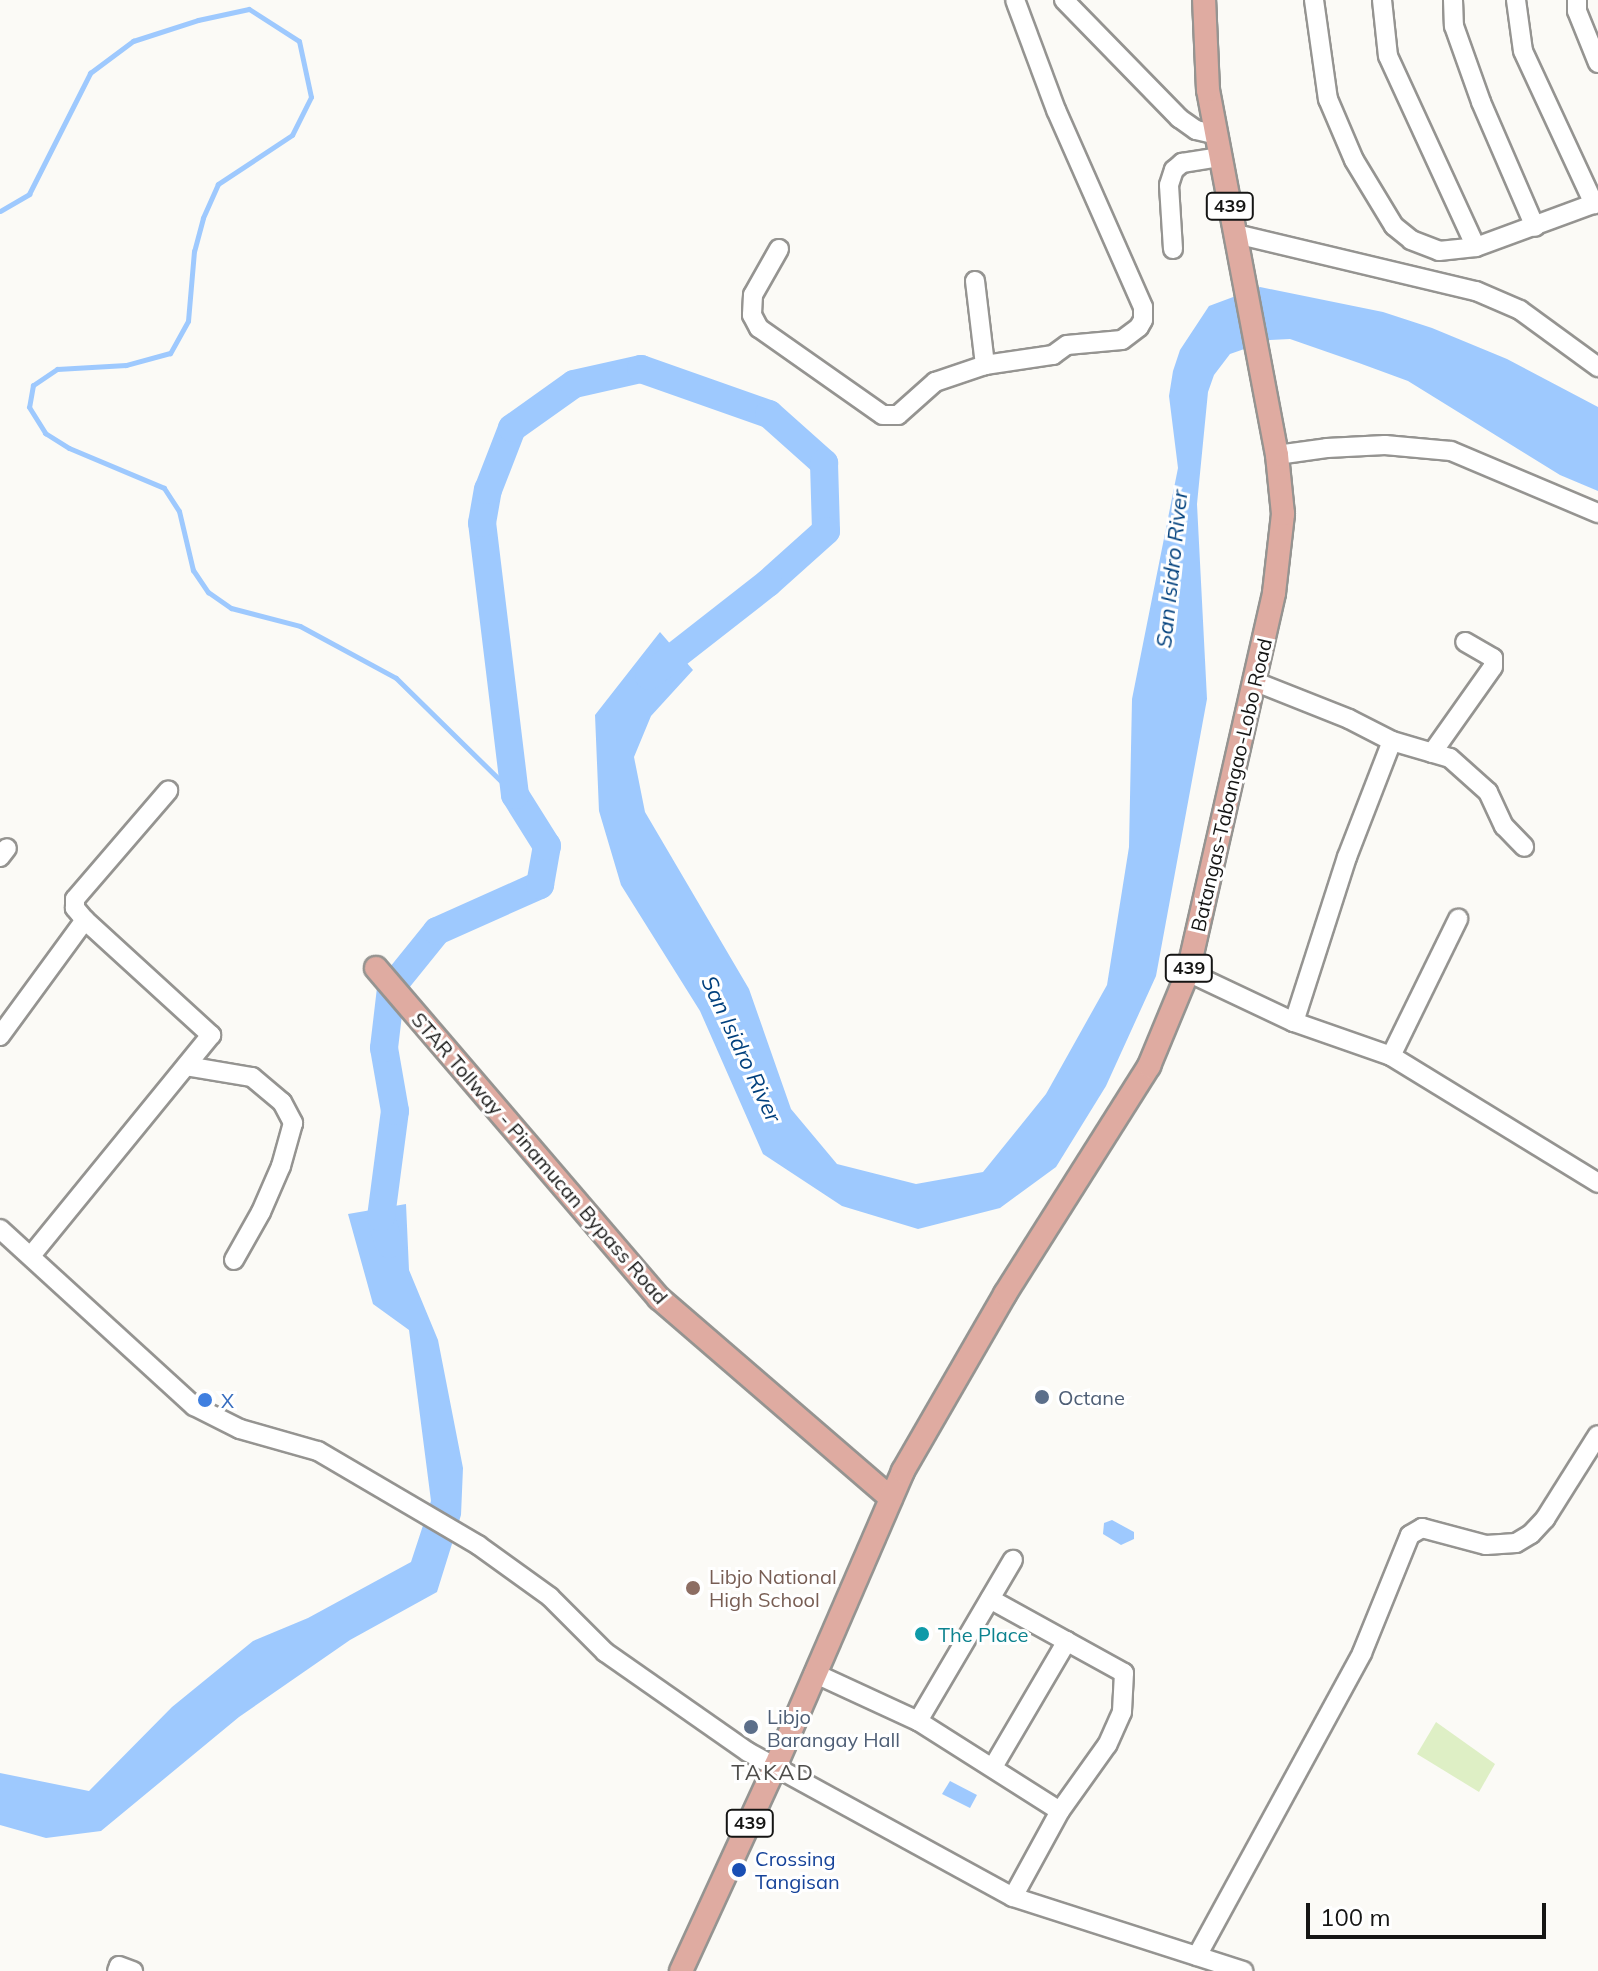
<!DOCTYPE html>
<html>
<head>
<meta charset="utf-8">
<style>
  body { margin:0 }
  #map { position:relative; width:1598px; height:1971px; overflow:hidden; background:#fbfaf6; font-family:Mulish,sans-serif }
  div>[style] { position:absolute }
  .green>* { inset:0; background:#deefc5 }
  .water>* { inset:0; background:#9ec9fe }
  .stream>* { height:5px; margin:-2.5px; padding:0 2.5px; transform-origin:2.5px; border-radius:2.5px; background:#9ec9fe }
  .river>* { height:28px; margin:-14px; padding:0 14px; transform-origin:14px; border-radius:14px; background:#9ec9fe }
  .roads { filter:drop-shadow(2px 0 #959491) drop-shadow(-2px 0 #959491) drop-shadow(0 2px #959491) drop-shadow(0 -2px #959491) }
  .minor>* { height:18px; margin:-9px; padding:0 9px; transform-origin:9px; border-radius:9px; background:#fff }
  .major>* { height:22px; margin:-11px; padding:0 11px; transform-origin:11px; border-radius:11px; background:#dfaba1 }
  .dots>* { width:22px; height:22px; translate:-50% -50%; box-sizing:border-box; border:4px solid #fff; border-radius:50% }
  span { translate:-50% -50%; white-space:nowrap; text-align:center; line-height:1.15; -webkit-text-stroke:6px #fff; paint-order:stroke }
  .shield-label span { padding:2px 6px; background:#fff; border:2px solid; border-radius:6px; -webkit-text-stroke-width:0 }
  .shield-label { font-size:18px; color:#151514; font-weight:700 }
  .street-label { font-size:20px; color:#151514 }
  .service-label { font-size:20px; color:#4e5e75 }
  .left { translate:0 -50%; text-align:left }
  .shop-label { font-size:20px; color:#366cbe }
  .education-label { font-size:20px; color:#785e54 }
  .culture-label { font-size:20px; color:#0d838f }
  .transit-label { font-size:20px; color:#164399 }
  .water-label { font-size:22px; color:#01407d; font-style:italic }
  .neighbourhood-label { font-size:22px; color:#4e4d4a; letter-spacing:2px }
  .scale { position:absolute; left:1306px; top:1903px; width:240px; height:36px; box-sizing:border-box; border:4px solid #151514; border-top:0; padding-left:10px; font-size:24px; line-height:28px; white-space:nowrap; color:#151514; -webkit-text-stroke:6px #fff; paint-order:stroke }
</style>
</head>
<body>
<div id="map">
  <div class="green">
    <i style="clip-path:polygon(1436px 1722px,1495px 1764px,1479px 1792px,1417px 1754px)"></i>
  </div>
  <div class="water">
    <i style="clip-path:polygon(1260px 287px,1383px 312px,1432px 328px,1507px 359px,1598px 407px,1598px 491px,1560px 475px,1408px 381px,1359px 363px,1290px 339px,1270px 340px,1230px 354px,1214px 375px,1208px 392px,1197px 504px,1207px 699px,1156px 976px,1106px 1086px,1056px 1167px,1000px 1208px,918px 1229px,842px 1206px,763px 1154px,700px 1011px,621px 885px,599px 811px,595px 715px,660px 632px,693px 670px,651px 716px,634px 757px,645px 812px,749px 989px,791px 1109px,837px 1164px,916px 1184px,983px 1172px,1046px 1094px,1107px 985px,1129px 847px,1132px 699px,1178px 468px,1169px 396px,1173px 371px,1180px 350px,1209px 306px)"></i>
    <i style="clip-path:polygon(406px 1204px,409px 1270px,438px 1340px,463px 1468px,461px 1515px,437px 1592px,350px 1640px,239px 1717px,101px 1831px,46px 1838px,0 1825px,0 1773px,89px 1791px,172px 1707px,253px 1641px,308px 1618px,411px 1562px,431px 1501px,409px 1330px,373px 1304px,348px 1214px)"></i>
    <i style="clip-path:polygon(1112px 1520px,1134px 1532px,1134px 1539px,1121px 1545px,1103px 1534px,1104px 1523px)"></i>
    <i style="clip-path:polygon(950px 1781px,977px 1795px,970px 1808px,942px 1794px)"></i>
  </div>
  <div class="stream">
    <i style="left:0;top:211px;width:34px;rotate:-30deg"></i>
    <i style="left:29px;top:194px;width:136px;rotate:-63.2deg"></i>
    <i style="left:90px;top:73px;width:54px;rotate:-36.7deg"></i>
    <i style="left:133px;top:41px;width:68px;rotate:-17.9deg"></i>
    <i style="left:198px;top:20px;width:52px;rotate:-12.2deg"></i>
    <i style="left:249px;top:9px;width:59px;rotate:32.6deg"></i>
    <i style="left:299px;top:41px;width:57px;rotate:77.9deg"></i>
    <i style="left:311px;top:97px;width:42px;rotate:116.6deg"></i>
    <i style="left:292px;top:135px;width:89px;rotate:146.5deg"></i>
    <i style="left:218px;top:184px;width:37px;rotate:114deg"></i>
    <i style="left:203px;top:218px;width:34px;rotate:105deg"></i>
    <i style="left:194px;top:251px;width:70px;rotate:94.9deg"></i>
    <i style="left:188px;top:321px;width:37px;rotate:119deg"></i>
    <i style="left:170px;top:353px;width:46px;rotate:164.7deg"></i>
    <i style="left:126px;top:365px;width:69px;rotate:176.7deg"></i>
    <i style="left:57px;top:369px;width:29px;rotate:146deg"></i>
    <i style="left:33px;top:385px;width:22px;rotate:100deg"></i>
    <i style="left:29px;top:407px;width:31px;rotate:58deg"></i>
    <i style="left:45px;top:433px;width:28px;rotate:32deg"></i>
    <i style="left:69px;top:448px;width:103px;rotate:22.8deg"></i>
    <i style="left:164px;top:488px;width:27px;rotate:57deg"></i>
    <i style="left:179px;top:511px;width:61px;rotate:76.7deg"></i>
    <i style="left:193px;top:570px;width:27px;rotate:56deg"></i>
    <i style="left:208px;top:592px;width:28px;rotate:35deg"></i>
    <i style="left:231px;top:608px;width:71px;rotate:14.6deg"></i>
    <i style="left:300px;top:626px;width:109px;rotate:28.4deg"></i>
    <i style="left:396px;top:678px;width:167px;rotate:44.5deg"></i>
  </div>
  <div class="river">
    <i style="left:389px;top:1244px;width:28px;rotate:-107deg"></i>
    <i style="left:381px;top:1217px;width:107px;rotate:-82.5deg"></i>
    <i style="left:395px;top:1111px;width:64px;rotate:-99.9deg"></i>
    <i style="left:384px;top:1048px;width:60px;rotate:-83.3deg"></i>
    <i style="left:391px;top:988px;width:73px;rotate:-51.1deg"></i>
    <i style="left:437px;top:931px;width:113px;rotate:-24.1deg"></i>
    <i style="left:540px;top:885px;width:40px;rotate:-80deg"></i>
    <i style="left:547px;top:846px;width:60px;rotate:-122.1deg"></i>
    <i style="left:515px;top:795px;width:274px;rotate:-96.9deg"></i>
    <i style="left:482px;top:523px;width:34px;rotate:-80deg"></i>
    <i style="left:488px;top:490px;width:66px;rotate:-68.8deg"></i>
    <i style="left:512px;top:428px;width:76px;rotate:-35.4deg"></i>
    <i style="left:574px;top:384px;width:69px;rotate:-12.6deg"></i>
    <i style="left:641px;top:369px;width:136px;rotate:19.4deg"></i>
    <i style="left:769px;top:414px;width:74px;rotate:41.7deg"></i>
    <i style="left:824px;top:463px;width:68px;rotate:88.3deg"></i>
    <i style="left:826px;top:531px;width:78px;rotate:138.1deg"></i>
    <i style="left:768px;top:583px;width:151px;rotate:142deg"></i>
  </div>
  <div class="roads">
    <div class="minor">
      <i style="left:1064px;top:0;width:165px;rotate:45.7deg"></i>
      <i style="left:1179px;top:118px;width:21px;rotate:35deg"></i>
      <i style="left:1196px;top:130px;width:22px;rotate:13deg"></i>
      <i style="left:1314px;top:0;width:100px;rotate:82deg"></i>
      <i style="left:1328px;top:99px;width:66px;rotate:66.9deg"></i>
      <i style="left:1354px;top:160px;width:77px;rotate:58.8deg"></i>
      <i style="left:1394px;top:226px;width:22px;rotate:39deg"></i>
      <i style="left:1411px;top:240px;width:30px;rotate:21deg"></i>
      <i style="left:1439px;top:251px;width:37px;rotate:-6deg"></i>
      <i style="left:1476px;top:247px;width:130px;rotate:-20.2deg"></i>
      <i style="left:1382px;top:0;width:56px;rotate:83.9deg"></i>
      <i style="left:1388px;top:56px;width:210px;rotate:65.3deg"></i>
      <i style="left:1453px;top:0;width:26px;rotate:88deg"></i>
      <i style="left:1454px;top:26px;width:81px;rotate:70.4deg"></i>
      <i style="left:1481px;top:102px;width:136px;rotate:66.6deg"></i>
      <i style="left:1516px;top:0;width:51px;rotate:82.2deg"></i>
      <i style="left:1523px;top:51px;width:169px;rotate:65.1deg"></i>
      <i style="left:1577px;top:0;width:11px;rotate:90deg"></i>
      <i style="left:1577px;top:11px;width:56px;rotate:68deg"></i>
      <i style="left:1236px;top:234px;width:247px;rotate:13.4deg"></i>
      <i style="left:1476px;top:291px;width:48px;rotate:23.4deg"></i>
      <i style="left:1520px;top:310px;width:97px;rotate:36.2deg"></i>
      <i style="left:779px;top:249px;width:53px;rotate:119.5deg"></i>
      <i style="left:753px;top:295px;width:20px;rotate:93deg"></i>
      <i style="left:752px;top:315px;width:15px;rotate:62deg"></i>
      <i style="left:759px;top:328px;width:151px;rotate:35.1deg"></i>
      <i style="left:883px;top:415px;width:15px"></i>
      <i style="left:898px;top:415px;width:50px;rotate:-41.7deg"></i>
      <i style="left:935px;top:382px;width:53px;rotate:-18.8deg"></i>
      <i style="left:985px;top:365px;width:69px;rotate:-8.4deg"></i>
      <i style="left:1053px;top:355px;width:17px;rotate:-36deg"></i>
      <i style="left:1067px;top:345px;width:55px;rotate:-5.2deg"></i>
      <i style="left:1122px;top:340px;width:21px;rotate:-37deg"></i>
      <i style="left:1139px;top:327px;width:8px;rotate:-60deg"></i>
      <i style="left:1143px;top:320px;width:13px;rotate:-90deg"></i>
      <i style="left:1143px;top:307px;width:215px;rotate:-113.8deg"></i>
      <i style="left:1056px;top:110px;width:117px;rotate:-110.4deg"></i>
      <i style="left:1173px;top:249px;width:64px;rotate:-93.6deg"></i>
      <i style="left:1169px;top:185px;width:16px;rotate:-72deg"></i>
      <i style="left:1174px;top:170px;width:11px;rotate:-41deg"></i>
      <i style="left:1182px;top:163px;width:39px;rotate:-9deg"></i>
      <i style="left:975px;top:281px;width:85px;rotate:83.2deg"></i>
      <i style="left:1277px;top:455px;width:50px;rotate:-8deg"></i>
      <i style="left:1327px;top:448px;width:58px;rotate:-3deg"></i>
      <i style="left:1385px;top:445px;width:66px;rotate:5.2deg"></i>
      <i style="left:1451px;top:451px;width:160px;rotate:22.9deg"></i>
      <i style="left:1256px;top:682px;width:100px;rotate:21.7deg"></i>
      <i style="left:1349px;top:719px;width:48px;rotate:27.1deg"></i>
      <i style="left:1392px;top:741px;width:60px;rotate:16.3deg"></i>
      <i style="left:1450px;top:758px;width:51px;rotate:41.8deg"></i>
      <i style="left:1488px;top:792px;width:38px;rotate:65deg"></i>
      <i style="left:1504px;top:826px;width:29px;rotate:46deg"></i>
      <i style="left:1432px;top:753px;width:105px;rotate:-54.7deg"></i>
      <i style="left:1493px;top:667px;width:9px;rotate:-90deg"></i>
      <i style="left:1493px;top:658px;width:32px;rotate:-150deg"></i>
      <i style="left:0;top:857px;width:11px;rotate:-52deg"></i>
      <i style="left:85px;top:920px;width:16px;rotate:-130deg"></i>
      <i style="left:75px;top:908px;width:9px;rotate:-90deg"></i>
      <i style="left:75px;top:899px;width:143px;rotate:-49.3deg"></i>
      <i style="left:1188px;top:972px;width:117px;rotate:25.3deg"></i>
      <i style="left:1294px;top:1022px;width:103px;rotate:19.3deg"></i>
      <i style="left:1391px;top:1056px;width:243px;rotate:31.5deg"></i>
      <i style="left:1294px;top:1022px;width:173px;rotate:-72.2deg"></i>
      <i style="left:1347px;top:857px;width:124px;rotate:-68.8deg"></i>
      <i style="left:0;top:1036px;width:144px;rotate:-53.8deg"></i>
      <i style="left:85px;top:920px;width:171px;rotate:42.4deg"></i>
      <i style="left:211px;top:1035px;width:285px;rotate:129.2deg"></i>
      <i style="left:1391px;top:1056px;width:153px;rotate:-63.9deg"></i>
      <i style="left:186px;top:1066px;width:67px;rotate:9.5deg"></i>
      <i style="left:252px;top:1077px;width:39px;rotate:40deg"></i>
      <i style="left:282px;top:1102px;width:24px;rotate:62deg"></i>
      <i style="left:293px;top:1123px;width:45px;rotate:105.6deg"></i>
      <i style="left:281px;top:1166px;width:50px;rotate:113.5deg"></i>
      <i style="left:261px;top:1212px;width:55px;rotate:119.4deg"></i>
      <i style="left:0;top:1229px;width:263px;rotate:42.4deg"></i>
      <i style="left:194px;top:1406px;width:51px;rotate:26.6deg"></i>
      <i style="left:240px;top:1429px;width:81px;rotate:15.8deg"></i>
      <i style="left:318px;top:1451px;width:186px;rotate:30.4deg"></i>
      <i style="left:478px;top:1545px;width:89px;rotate:35.8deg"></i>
      <i style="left:550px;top:1597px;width:78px;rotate:45deg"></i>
      <i style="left:605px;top:1652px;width:174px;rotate:35deg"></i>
      <i style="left:748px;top:1752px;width:302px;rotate:28.7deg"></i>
      <i style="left:990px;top:1599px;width:153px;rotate:28.9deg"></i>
      <i style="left:1124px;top:1673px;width:39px;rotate:93deg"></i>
      <i style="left:1122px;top:1712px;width:36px;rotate:114deg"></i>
      <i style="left:1107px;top:1745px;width:81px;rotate:125.5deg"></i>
      <i style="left:814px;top:1673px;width:115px;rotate:24.8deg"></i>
      <i style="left:918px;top:1721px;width:168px;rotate:32.4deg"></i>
      <i style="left:1060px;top:1811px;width:98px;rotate:118.7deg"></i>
      <i style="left:1013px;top:1897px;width:242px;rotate:17.8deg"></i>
      <i style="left:918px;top:1721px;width:187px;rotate:-59.5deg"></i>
      <i style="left:993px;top:1767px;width:146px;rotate:-59.6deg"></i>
      <i style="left:1197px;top:1956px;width:345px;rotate:-61.4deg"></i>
      <i style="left:1362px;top:1653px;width:127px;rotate:-67.9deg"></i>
      <i style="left:1410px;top:1535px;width:14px;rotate:-30deg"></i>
      <i style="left:1422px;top:1528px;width:66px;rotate:14.9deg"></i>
      <i style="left:1486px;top:1545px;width:30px;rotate:-4deg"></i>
      <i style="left:1516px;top:1543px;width:17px;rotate:-31deg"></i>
      <i style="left:1531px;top:1534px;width:21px;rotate:-47deg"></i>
      <i style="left:1545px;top:1519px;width:99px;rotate:-57.8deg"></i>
      <i style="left:117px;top:1971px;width:5px;rotate:-68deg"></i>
      <i style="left:119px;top:1966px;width:15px;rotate:20deg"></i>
    </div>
    <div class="major">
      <i style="left:376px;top:968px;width:435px;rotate:49.4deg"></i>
      <i style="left:659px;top:1298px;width:306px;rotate:40.8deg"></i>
      <i style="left:681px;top:1971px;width:225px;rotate:-65.3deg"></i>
      <i style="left:775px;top:1767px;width:322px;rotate:-66.6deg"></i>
      <i style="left:903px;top:1471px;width:204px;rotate:-60deg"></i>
      <i style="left:1005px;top:1294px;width:270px;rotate:-57.7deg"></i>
      <i style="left:1149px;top:1066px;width:102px;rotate:-67.5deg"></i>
      <i style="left:1188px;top:972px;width:389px;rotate:-77.2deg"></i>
      <i style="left:1274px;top:593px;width:80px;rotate:-83.5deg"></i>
      <i style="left:1283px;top:514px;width:59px;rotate:-95.8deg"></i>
      <i style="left:1277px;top:455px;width:371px;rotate:-100.7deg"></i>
      <i style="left:1208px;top:90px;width:90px;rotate:-92.5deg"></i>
    </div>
  </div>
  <div class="dots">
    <i style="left:1042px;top:1397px;background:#5c6f8a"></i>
    <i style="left:205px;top:1400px;background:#3f7fe0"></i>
    <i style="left:693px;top:1588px;background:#8d6e63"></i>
    <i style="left:922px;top:1634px;background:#0f9aa8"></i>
    <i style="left:751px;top:1727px;background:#5c6f8a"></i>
    <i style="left:739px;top:1870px;background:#1a4fb4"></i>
  </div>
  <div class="shield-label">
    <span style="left:1230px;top:206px">439</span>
    <span style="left:1189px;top:968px">439</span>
    <span style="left:750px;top:1823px">439</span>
  </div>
  <div class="street-label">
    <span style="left:1231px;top:785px;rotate:-77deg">Batangas-Tabangao-Lobo Road</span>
    <span style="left:540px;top:1158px;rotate:49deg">STAR Tollway - Pinamucan Bypass Road</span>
  </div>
  <div class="service-label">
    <span class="left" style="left:1058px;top:1397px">Octane</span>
    <span class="left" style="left:767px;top:1728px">Libjo<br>Barangay Hall</span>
  </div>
  <div class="shop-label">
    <span class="left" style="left:221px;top:1400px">X</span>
  </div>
  <div class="education-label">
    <span class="left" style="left:709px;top:1588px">Libjo National<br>High School</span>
  </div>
  <div class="culture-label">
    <span class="left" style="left:938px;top:1634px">The Place</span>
  </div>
  <div class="transit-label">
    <span class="left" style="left:755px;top:1870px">Crossing<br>Tangisan</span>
  </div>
  <div class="water-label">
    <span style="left:1172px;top:569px;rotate:-84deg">San Isidro River</span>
    <span style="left:741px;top:1049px;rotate:65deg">San Isidro River</span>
  </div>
  <div class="neighbourhood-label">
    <span style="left:773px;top:1773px">TAKAD</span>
  </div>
  <div class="scale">100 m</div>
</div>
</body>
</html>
